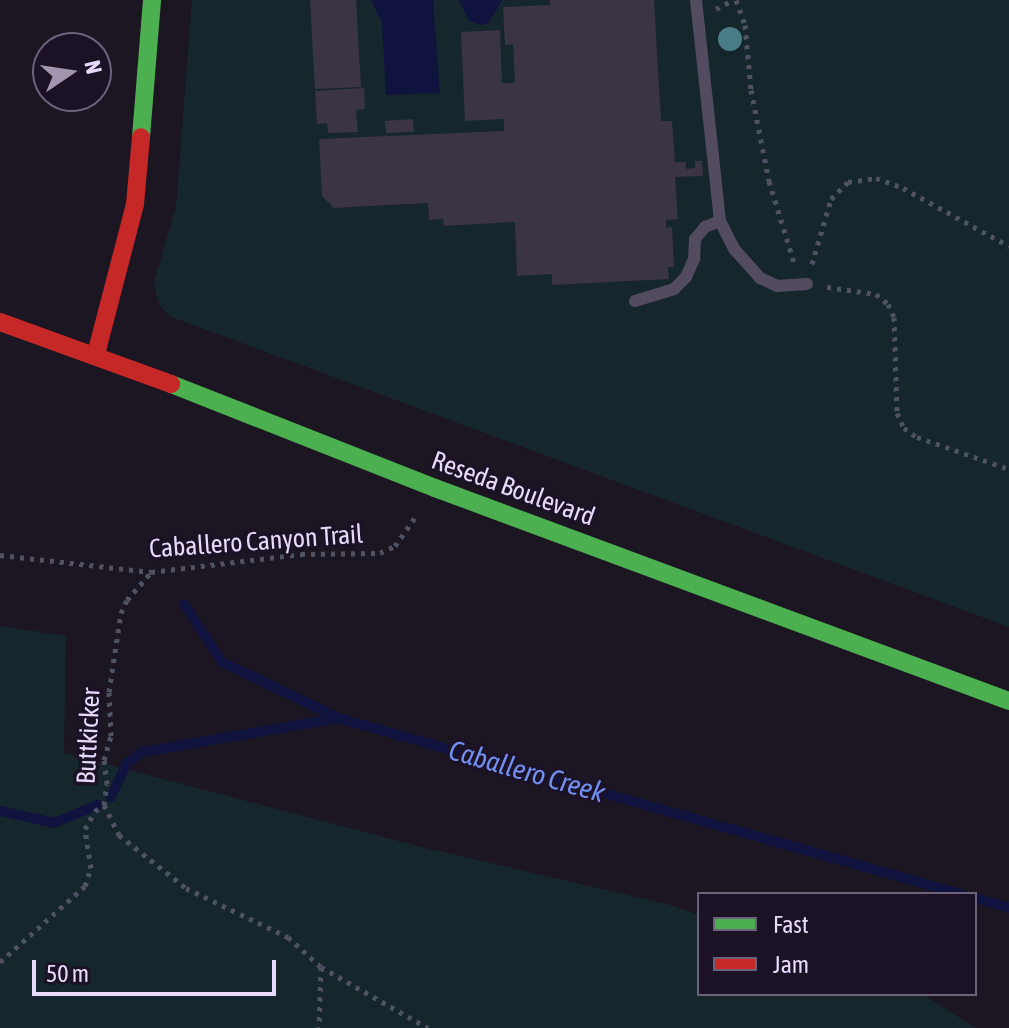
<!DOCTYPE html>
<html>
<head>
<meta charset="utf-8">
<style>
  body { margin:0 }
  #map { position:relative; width:1009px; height:1028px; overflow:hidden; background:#1c1622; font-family:"Asap Condensed",sans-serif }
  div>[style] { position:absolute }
  .green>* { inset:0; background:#16262d }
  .water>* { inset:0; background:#10133e }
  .stream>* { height:10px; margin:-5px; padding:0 5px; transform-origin:5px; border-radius:5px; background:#10133e }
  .building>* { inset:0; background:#3b3444 }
  .path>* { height:5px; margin-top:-2.5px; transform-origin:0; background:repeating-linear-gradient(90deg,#4f5263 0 4px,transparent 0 10px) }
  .lane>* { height:12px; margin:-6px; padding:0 6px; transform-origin:6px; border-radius:6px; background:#534c61 }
  .fast>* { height:18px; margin:-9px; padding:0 9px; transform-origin:9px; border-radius:9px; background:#4caf50 }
  .jam>* { height:18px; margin:-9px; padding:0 9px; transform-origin:9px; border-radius:9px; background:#c62828 }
  .trees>* { width:24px; height:24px; margin:-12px; border-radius:50%; background:#487d85 }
  span { translate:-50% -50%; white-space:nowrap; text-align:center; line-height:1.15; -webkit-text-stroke:7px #1b1226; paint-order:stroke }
  .street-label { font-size:26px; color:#e8dafc }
  .water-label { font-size:28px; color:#7290f2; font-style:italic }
  .legend { position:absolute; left:697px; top:892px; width:280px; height:104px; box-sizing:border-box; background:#1b1226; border:2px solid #6d627c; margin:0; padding:10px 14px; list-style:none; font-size:24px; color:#e8dafc }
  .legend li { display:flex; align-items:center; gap:16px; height:40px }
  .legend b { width:40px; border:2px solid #6d627c }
  .north { position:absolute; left:32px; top:32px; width:80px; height:80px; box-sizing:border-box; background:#1b1226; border:2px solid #6d627c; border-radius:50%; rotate:77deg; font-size:22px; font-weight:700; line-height:32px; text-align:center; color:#e8dafc }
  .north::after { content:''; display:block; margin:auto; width:28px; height:36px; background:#a195b0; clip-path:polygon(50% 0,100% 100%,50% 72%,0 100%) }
  .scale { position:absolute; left:32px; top:960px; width:244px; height:36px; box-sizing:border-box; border:4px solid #e8dafc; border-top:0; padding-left:10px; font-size:24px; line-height:28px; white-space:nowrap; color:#e8dafc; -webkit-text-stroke:6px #1b1226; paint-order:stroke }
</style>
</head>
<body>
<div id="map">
  <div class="green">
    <i style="clip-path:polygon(192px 0,1009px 0,1009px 627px,169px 316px,159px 304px,154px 282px,176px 207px)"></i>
    <i style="clip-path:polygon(0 626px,66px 636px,64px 753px,421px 847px,667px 904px,699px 915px,699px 994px,922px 994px,976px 1028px,0 1028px)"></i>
  </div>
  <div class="water">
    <i style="clip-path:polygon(371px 0,433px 0,440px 93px,386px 95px,382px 23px)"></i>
    <i style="clip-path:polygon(459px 0,502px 0,489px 23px,481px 25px,469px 21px)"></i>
  </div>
  <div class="stream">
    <i style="left:184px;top:604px;width:69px;rotate:56.8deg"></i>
    <i style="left:222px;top:662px;width:127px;rotate:25.6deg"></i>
    <i style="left:111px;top:797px;width:38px;rotate:-65deg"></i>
    <i style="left:127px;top:763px;width:19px;rotate:-36deg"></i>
    <i style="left:142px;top:752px;width:199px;rotate:-9.8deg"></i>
    <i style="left:338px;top:718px;width:647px;rotate:15.78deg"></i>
    <i style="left:0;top:811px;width:55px;rotate:12.5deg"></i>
    <i style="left:54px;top:823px;width:47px;rotate:-22.7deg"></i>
    <i style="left:975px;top:898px;width:35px;rotate:16deg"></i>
  </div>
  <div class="building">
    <i style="clip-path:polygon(310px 0,356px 0,361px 87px,315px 89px)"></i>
    <i style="clip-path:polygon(550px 0,654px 0,661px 121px,672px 121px,675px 162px,686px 162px,686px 169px,695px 168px,695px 161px,702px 161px,703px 176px,675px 177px,678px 219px,666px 220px,666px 228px,672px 227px,674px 267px,668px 267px,669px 279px,552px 285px,552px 274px,517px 276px,515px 222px,444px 226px,443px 219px,429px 220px,428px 203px,334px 208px,322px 196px,319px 139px,504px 131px,504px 119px,465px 121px,461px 32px,500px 30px,502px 83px,515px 83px,513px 44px,505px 45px,503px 7px,550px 5px)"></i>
    <i style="clip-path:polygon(364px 88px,365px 109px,356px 110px,358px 132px,328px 133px,327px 123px,317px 124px,315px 91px)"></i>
    <i style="clip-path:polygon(413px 119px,414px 132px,386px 133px,385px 121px)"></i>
  </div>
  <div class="path">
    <i style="left:736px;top:0;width:27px;rotate:70deg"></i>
    <i style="left:745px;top:25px;width:65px;rotate:84.7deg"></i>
    <i style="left:751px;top:90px;width:93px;rotate:78.8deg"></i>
    <i style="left:769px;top:181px;width:86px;rotate:73deg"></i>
    <i style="left:716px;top:9px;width:19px;rotate:-28deg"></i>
    <i style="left:812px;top:264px;width:68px;rotate:-73.7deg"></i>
    <i style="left:831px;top:199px;width:24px;rotate:-45deg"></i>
    <i style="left:848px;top:182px;width:28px;rotate:-8deg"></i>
    <i style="left:876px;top:178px;width:29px;rotate:20deg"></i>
    <i style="left:903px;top:188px;width:121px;rotate:28.7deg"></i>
    <i style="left:827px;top:287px;width:49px;rotate:8.1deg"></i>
    <i style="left:876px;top:294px;width:16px;rotate:40deg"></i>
    <i style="left:888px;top:304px;width:14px;rotate:65deg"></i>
    <i style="left:894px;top:317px;width:96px;rotate:88.2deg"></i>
    <i style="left:897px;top:413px;width:17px;rotate:65deg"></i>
    <i style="left:904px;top:428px;width:16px;rotate:35deg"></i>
    <i style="left:917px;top:437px;width:97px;rotate:19.2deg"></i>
    <i style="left:0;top:555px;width:152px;rotate:6.4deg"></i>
    <i style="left:151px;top:572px;width:151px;rotate:-6.8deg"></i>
    <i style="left:301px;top:554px;width:79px;rotate:-0.7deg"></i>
    <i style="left:380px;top:553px;width:17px;rotate:-25deg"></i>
    <i style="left:395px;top:546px;width:35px;rotate:-55deg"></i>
    <i style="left:104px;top:805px;width:34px;rotate:63deg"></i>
    <i style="left:119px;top:835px;width:85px;rotate:38.3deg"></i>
    <i style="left:186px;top:888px;width:113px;rotate:25.7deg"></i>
    <i style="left:288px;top:937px;width:45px;rotate:42.3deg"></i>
    <i style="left:321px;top:967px;width:61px;rotate:91.9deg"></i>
    <i style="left:0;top:962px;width:114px;rotate:-41.8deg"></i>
    <i style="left:85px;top:886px;width:19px;rotate:-72deg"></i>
    <i style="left:91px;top:868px;width:39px;rotate:-99deg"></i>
    <i style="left:85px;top:829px;width:21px;rotate:-61deg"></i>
    <i style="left:95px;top:811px;width:11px;rotate:-34deg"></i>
    <i style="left:104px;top:805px;width:21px;rotate:-82deg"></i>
    <i style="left:107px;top:784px;width:24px;rotate:-97deg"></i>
    <i style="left:104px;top:760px;width:25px;rotate:-74deg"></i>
    <i style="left:111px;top:736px;width:44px;rotate:-92.6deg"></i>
    <i style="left:109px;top:692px;width:80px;rotate:-81.4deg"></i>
    <i style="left:121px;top:613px;width:14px;rotate:-65deg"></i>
    <i style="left:127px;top:600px;width:37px;rotate:-49deg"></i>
    <i style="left:321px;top:967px;width:123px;rotate:29.7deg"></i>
  </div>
  <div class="lane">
    <i style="left:696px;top:0;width:222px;rotate:83.8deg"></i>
    <i style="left:720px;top:221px;width:33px;rotate:63deg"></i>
    <i style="left:735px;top:250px;width:38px;rotate:48deg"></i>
    <i style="left:760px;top:278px;width:19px;rotate:25deg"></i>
    <i style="left:777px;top:286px;width:30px;rotate:-4deg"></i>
    <i style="left:635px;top:301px;width:41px;rotate:-17.1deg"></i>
    <i style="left:674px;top:289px;width:17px;rotate:-45deg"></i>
    <i style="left:686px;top:277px;width:20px;rotate:-66deg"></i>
    <i style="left:694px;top:259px;width:20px;rotate:-87deg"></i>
    <i style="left:695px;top:239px;width:16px;rotate:-50deg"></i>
    <i style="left:705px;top:227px;width:16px;rotate:-22deg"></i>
  </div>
  <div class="fast">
    <i style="left:141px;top:137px;width:137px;rotate:-85.4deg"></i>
    <i style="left:171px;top:384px;width:284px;rotate:21.5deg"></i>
    <i style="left:435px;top:488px;width:612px;rotate:20.36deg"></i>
  </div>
  <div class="jam">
    <i style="left:0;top:322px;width:182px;rotate:19.9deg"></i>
    <i style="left:96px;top:354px;width:155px;rotate:-75.4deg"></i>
    <i style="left:135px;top:204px;width:67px;rotate:-84.9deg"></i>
  </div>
  <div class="trees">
    <i style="left:730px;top:39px"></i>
  </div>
  <div class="street-label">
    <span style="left:513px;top:489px;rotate:20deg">Reseda Boulevard</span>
    <span style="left:256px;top:542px;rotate:-4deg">Caballero Canyon Trail</span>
    <span style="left:89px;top:736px;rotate:-87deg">Buttkicker</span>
  </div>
  <div class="water-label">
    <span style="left:527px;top:771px;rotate:16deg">Caballero Creek</span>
  </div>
  <ul class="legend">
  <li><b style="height:10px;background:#4caf50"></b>Fast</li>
  <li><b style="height:10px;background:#c62828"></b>Jam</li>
  </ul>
  <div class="north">N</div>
  <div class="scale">50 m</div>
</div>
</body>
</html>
